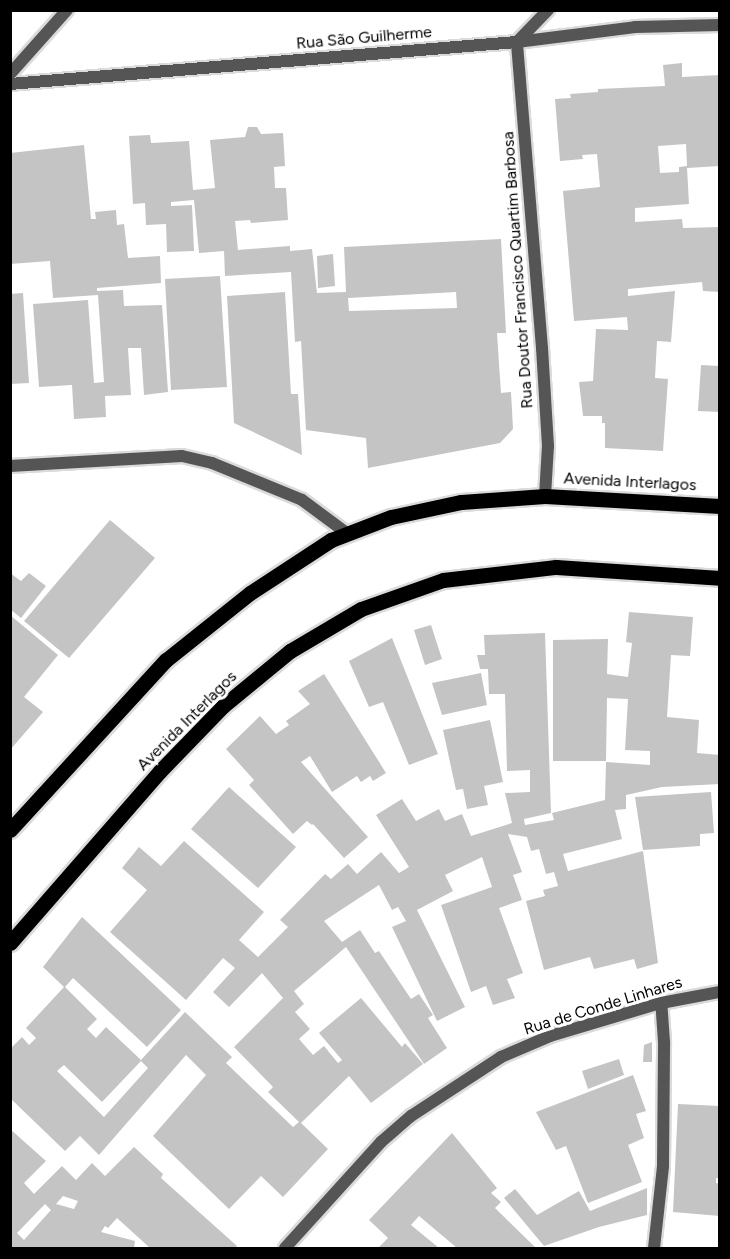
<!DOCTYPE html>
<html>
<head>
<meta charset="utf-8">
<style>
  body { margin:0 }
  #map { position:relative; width:730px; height:1259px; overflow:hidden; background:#fff; font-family:Figtree,sans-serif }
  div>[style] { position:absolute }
  .building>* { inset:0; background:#c4c4c4 }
  .roads { filter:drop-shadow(2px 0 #dbdbdb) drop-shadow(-2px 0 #dbdbdb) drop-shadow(0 2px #dbdbdb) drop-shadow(0 -2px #dbdbdb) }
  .service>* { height:12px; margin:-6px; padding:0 6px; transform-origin:6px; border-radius:6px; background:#555 }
  .minor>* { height:12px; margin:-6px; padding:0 6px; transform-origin:6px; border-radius:6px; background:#555 }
  .primary>* { height:15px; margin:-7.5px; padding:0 7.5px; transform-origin:7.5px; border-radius:7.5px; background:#000 }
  span { translate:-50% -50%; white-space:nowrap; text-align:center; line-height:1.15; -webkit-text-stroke:6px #fff; paint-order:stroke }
  .street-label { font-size:16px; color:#000 }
  .frame { position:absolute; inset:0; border:12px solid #000; pointer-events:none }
</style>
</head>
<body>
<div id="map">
  <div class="building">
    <i style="clip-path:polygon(evenodd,682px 63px,682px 77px,720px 75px,720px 166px,687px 168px,689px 204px,635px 208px,635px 222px,682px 219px,683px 228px,720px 227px,720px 292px,703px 291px,702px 282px,628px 289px,628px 296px,675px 291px,671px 342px,657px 341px,655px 378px,668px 379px,663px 451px,605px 448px,605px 423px,602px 423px,602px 416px,583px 416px,579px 382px,593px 381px,596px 329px,628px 330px,627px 317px,574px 321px,563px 191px,600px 187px,597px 154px,582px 155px,583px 159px,560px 161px,555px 99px,571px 98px,570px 94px,598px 92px,598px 89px,665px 86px,663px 65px,682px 63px,686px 144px,687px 166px,679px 167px,679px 172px,660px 173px,658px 146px,686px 144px)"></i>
    <i style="clip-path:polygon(evenodd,248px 127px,257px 127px,261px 134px,283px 133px,285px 166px,274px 167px,275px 188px,286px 188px,288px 220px,251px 223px,250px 220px,235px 221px,238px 250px,290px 246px,290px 251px,312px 249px,317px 293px,346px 292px,344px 247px,501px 239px,506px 333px,497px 333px,499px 364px,501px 393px,511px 392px,513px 429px,500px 443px,368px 468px,366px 438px,306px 430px,301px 341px,295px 342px,291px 272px,225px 276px,224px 251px,199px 253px,194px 200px,171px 202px,171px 206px,192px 205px,194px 251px,167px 252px,166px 224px,146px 225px,145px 203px,133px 204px,129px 136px,150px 135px,151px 143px,189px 141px,193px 190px,215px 188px,210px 140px,245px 137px,248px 127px,456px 292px,457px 308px,349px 311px,348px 298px,456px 292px)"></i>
    <i style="clip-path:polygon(84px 145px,91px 219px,96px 219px,95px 212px,116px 210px,117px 225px,124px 224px,128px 258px,160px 256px,161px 283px,97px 288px,97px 291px,123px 290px,124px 306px,162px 305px,168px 392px,144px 395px,141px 348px,128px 348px,131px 395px,105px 396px,106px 417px,74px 419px,72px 385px,39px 387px,33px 304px,88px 300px,94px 383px,104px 382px,98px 295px,53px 298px,50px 261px,10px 264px,10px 153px)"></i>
    <i style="clip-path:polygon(333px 254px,335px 286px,318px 288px,317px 256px)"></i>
    <i style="clip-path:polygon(220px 276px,227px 387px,171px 390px,165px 279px)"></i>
    <i style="clip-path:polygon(285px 292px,291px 394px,298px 394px,302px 455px,234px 423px,227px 296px)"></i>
    <i style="clip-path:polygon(23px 293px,29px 383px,10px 384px,10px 294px)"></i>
    <i style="clip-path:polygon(701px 365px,720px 366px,720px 412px,698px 411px)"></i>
    <i style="clip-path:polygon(110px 520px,155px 558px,69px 658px,24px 621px)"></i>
    <i style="clip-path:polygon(10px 573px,21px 581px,29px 573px,46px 586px,21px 618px,10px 609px)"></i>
    <i style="clip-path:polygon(evenodd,629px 612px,693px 617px,690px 656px,671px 655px,667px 717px,699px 720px,697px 753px,720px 755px,720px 784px,662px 787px,626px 795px,626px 809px,615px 810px,622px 839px,563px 854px,568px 871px,643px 851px,658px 963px,637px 969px,634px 959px,594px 969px,590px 957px,544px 970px,526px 901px,545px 896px,543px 890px,558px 886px,554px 872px,546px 874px,539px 849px,531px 851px,527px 837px,508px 834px,522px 872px,513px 875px,522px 900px,499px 908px,523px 973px,507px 979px,515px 998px,493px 1005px,486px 986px,471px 992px,441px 905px,492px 887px,482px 857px,445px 875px,453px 891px,417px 910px,465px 1007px,437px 1021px,392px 927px,406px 921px,398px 907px,392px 910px,379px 885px,324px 921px,342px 942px,360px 930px,375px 953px,379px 951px,411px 999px,419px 994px,433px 1015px,428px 1018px,447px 1048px,424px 1064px,346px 947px,294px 991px,304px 1004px,295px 1012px,310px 1029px,299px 1039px,313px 1055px,324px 1046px,338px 1063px,342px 1060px,319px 1033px,361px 998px,402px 1047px,405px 1043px,423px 1064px,371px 1103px,349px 1076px,301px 1123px,328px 1149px,283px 1197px,261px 1176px,229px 1209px,153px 1136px,206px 1075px,186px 1055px,99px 1155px,80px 1136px,65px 1151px,10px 1098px,10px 1049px,22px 1037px,29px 1045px,36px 1038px,26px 1028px,64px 987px,43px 967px,82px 917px,181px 1010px,147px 1047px,73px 978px,65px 987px,97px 1019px,87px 1029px,96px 1038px,106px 1027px,141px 1060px,185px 1012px,232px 1057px,226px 1063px,293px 1127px,299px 1122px,268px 1092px,273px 1087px,234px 1047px,283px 998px,262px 973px,229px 1007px,213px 992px,235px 968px,223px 958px,186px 1000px,110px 932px,147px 890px,122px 868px,139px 847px,161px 866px,184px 841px,264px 912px,239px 940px,258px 957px,288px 927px,280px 920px,325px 874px,331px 879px,348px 864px,357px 874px,381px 852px,399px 873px,409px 867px,376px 815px,402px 799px,416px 821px,439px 809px,445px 821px,462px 814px,471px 836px,512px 823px,505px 793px,530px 792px,530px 770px,507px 771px,505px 694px,489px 694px,488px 669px,480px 669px,477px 655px,485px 655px,484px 635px,545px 633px,551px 813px,524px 819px,525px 825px,554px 820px,552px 813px,605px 800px,606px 762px,650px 765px,650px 751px,625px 750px,628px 699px,607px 698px,606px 761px,553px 761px,553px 640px,608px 639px,607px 674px,628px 677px,632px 643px,626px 642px,629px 612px,141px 1061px,148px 1068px,104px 1117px,57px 1071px,64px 1065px,102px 1102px,141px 1061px)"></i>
    <i style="clip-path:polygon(10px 615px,58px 655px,24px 697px,43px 712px,10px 750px)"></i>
    <i style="clip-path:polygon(431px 625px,442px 659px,425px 665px,414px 630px)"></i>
    <i style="clip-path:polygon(392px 638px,438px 754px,409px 765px,383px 702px,369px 707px,349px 661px)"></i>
    <i style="clip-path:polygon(481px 673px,487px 705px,442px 715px,432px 683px)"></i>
    <i style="clip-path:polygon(324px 674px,386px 773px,373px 781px,370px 776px,361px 782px,357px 776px,332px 792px,310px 756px,301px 762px,368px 837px,344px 858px,313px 824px,312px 825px,307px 821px,293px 834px,249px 785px,254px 780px,226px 749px,260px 716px,276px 734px,289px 725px,286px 721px,310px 704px,298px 691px)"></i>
    <i style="clip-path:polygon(490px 720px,503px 782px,484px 786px,488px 805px,467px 809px,463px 789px,456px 790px,443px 730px)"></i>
    <i style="clip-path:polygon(229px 787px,296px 847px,258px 888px,191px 829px)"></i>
    <i style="clip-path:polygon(711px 792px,714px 833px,700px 834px,700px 846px,643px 850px,635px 797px)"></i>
    <i style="clip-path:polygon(652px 1042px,652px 1062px,643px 1062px,644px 1045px)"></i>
    <i style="clip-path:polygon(619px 1059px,624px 1075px,588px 1089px,582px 1071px)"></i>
    <i style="clip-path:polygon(633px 1075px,646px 1111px,636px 1114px,644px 1138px,628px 1145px,642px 1182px,588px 1203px,566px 1146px,556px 1150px,536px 1112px)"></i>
    <i style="clip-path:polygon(678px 1104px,720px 1106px,720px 1178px,716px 1178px,716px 1183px,720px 1184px,720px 1216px,673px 1212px)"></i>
    <i style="clip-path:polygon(evenodd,10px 1129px,46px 1161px,24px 1183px,34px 1194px,62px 1166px,76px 1180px,92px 1163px,105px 1176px,134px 1147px,163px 1174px,161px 1178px,237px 1246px,235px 1248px,150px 1248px,117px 1218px,108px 1228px,105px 1226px,101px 1232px,135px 1241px,134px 1248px,10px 1248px,10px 1129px,63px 1196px,78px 1201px,74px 1209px,56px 1204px,63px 1196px,10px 1129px,45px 1204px,51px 1210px,24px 1240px,17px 1233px,45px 1204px)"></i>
    <i style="clip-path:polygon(452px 1133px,497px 1188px,491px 1193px,501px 1202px,495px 1208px,536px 1248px,457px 1248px,419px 1216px,411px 1225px,439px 1248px,378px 1248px,388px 1238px,369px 1220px)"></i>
    <i style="clip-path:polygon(647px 1188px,647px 1215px,599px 1227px,544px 1246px,504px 1198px,515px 1189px,537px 1215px,579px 1191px,590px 1211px)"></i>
  </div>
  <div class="roads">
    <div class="service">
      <i style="left:654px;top:1248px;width:82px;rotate:-83.7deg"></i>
      <i style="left:663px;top:1166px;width:124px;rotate:-89.5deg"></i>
      <i style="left:664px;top:1042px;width:39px;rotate:-94deg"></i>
    </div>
    <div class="minor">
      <i style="left:10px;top:74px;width:86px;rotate:-48.3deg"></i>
      <i style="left:10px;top:84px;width:509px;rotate:-4.74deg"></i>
      <i style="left:517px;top:42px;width:119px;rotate:-7.2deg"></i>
      <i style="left:635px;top:27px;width:85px;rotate:-1.3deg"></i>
      <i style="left:10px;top:466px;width:172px;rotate:-3.3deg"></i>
      <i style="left:182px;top:456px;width:31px;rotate:13deg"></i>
      <i style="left:212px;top:463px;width:97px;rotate:22.3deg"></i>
      <i style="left:302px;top:500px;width:57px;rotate:36.5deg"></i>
      <i style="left:545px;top:496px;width:50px;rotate:-86.6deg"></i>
      <i style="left:548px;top:446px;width:98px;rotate:-93.5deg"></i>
      <i style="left:542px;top:348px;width:307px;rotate:-94.7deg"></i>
      <i style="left:517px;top:42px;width:45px;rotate:-45.9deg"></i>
      <i style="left:285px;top:1248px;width:143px;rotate:-47.8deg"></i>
      <i style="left:381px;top:1142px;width:40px;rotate:-41deg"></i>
      <i style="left:411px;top:1116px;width:108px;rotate:-33.2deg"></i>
      <i style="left:501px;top:1057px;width:53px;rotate:-23.2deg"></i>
      <i style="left:550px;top:1036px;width:116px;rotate:-16.6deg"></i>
      <i style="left:661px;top:1003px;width:60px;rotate:-10.6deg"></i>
    </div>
    <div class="primary">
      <i style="left:10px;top:830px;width:231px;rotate:-47.5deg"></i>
      <i style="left:166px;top:660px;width:107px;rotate:-38.6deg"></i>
      <i style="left:250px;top:593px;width:97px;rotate:-33.2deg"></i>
      <i style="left:331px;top:540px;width:64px;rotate:-21deg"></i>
      <i style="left:391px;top:517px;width:72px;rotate:-12.1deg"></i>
      <i style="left:461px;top:502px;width:84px;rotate:-4.1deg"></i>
      <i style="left:545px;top:496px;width:175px;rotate:3.3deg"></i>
      <i style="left:10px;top:943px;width:228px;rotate:-48.9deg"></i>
      <i style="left:160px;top:771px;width:91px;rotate:-45.9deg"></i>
      <i style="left:223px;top:706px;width:87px;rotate:-39.4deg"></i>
      <i style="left:290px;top:651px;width:82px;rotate:-30.6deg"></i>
      <i style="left:361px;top:609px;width:87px;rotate:-19.5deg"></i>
      <i style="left:443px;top:580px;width:114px;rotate:-6.6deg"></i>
      <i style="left:556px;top:567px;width:164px;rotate:3.8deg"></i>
    </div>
  </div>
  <div class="street-label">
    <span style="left:364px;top:38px;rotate:-5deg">Rua São Guilherme</span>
    <span style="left:518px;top:270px;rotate:-94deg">Rua Doutor Francisco Quartim Barbosa</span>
    <span style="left:630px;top:482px;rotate:3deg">Avenida Interlagos</span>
    <span style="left:187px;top:721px;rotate:-45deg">Avenida Interlagos</span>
    <span style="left:603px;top:1006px;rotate:-17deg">Rua de Conde Linhares</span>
  </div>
  <div class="frame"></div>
</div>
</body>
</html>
